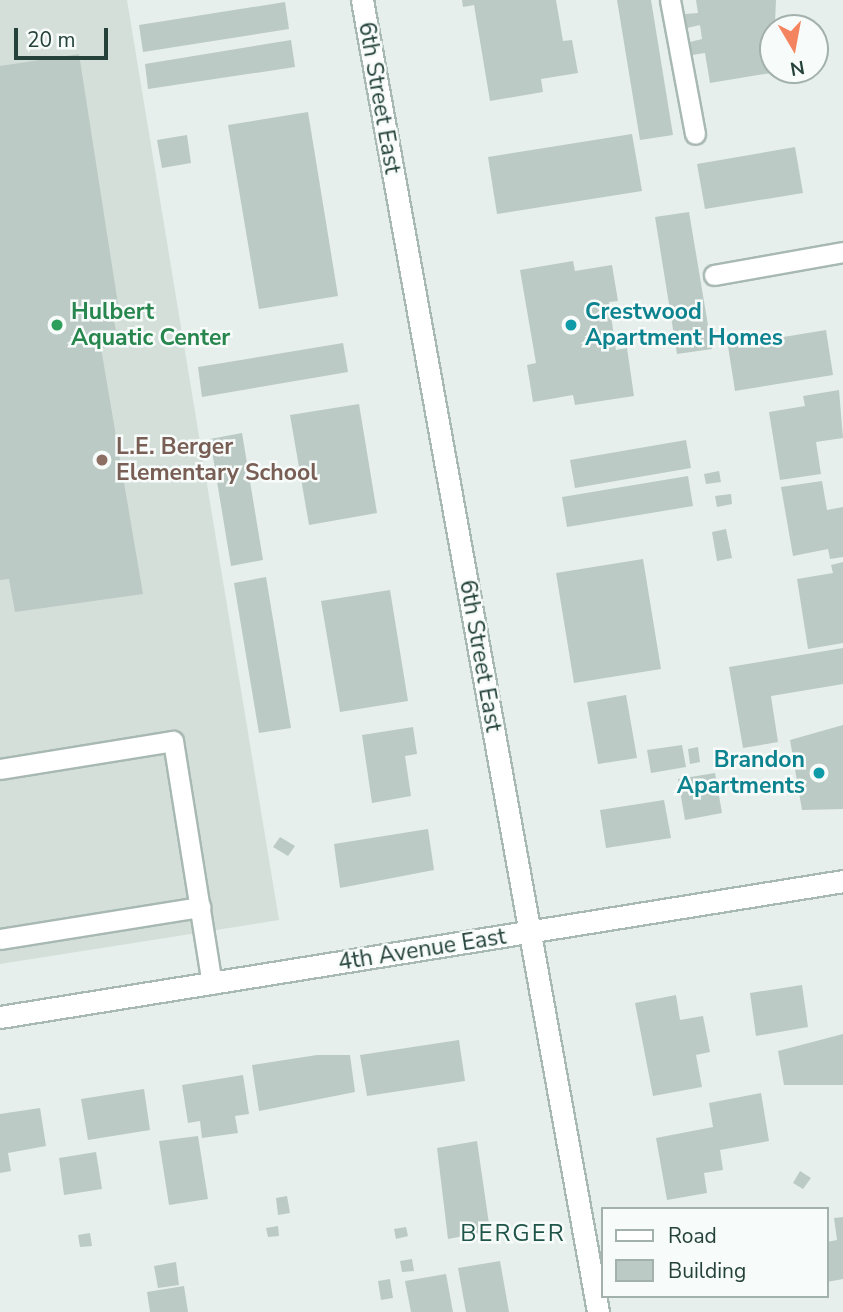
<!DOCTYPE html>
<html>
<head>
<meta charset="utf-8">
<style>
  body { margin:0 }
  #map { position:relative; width:843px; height:1312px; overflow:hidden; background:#e6efeb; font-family:"Nunito Sans",sans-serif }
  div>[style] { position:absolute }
  .built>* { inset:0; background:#d4dfda }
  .building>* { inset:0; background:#bbcac4 }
  .roads { filter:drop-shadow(2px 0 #a8b8b2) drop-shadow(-2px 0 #a8b8b2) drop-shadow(0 2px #a8b8b2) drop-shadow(0 -2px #a8b8b2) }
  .service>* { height:19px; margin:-9.5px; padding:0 9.5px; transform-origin:9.5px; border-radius:9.5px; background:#fff }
  .minor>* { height:21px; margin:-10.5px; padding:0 10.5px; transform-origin:10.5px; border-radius:10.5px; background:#fff }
  .dots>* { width:19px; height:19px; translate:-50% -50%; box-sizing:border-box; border:4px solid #f7fbf9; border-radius:50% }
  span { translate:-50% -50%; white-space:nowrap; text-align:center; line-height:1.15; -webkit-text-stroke:5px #f7fbf9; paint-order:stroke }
  .street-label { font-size:23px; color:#24423a }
  .leisure-label { font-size:23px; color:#27864d; font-weight:700 }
  .left { translate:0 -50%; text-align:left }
  .culture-label { font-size:23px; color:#0d838f; font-weight:700 }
  .right { translate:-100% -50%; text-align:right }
  .education-label { font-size:23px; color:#785e54; font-weight:700 }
  .neighbourhood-label { font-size:24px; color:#1f5548; letter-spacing:2px }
  .legend { position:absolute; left:601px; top:1207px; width:228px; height:91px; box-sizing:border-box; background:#f7fbf9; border:2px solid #a3b1ad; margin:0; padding:9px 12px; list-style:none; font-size:21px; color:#24423a }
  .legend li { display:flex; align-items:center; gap:14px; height:35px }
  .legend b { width:35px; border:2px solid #a3b1ad }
  .north { position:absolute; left:759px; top:14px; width:70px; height:70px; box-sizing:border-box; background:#f7fbf9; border:2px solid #a3b1ad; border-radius:50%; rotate:170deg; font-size:19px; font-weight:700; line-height:28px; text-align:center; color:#24423a }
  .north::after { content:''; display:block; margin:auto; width:24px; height:32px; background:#f4845f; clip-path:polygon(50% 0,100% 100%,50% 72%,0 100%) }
  .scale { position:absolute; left:14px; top:28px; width:94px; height:32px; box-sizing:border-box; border:4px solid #24423a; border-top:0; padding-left:9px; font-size:21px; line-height:24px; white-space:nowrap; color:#24423a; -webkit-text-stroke:5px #f7fbf9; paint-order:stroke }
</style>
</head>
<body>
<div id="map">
  <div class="built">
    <i style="clip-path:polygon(0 0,127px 0,279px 920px,0 964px)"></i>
  </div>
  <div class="building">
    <i style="clip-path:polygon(462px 0,556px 0,563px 41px,572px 40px,578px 73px,541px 79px,543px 92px,490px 101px,474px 5px,463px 7px)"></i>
    <i style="clip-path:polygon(617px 0,651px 0,673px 135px,640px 140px)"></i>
    <i style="clip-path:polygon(696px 0,776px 0,773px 70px,783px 71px,710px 83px,705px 53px,692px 55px,690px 42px,702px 39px,700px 25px,687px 28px,685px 14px,698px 13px)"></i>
    <i style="clip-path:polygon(285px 2px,289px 29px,143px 52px,139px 25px)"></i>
    <i style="clip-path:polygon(291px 40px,295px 67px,148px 89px,145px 64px)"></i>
    <i style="clip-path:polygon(79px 54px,118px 304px,111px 305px,119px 346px,101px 348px,143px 594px,15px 612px,9px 579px,0 580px,0 66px)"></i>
    <i style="clip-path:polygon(308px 112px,338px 296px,259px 309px,228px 125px)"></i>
    <i style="clip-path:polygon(632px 134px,642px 191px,497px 214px,488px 157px)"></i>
    <i style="clip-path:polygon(187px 135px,191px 163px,162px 168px,157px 140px)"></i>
    <i style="clip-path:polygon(795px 147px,803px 193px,705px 209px,697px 164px)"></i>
    <i style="clip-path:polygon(689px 212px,712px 349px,677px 354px,655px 217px)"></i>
    <i style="clip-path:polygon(573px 261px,575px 271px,612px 265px,618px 301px,609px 302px,616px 350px,627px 348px,634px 396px,575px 405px,573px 395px,533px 402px,527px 365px,536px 363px,520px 270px)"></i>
    <i style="clip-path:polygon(826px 330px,833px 375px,735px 391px,728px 346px)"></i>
    <i style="clip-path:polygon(343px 343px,348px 372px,202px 397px,198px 367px)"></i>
    <i style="clip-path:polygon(839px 390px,843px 438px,816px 442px,821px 474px,780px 480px,769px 412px,805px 406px,803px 396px)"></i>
    <i style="clip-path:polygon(359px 404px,377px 513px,309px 525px,290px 415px)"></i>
    <i style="clip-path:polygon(242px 433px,263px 560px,231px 566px,210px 439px)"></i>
    <i style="clip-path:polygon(686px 440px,691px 468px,575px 488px,570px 460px)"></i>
    <i style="clip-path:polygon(719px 471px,721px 482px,706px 484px,704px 474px)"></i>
    <i style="clip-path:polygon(688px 476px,693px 506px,567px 527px,562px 497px)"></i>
    <i style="clip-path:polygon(822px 481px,827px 510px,843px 507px,843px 557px,830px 559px,828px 549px,793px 556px,781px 487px)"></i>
    <i style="clip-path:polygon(731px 494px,732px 504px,717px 507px,715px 496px)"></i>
    <i style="clip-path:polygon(726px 529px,732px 558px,717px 561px,712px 532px)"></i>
    <i style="clip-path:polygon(643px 559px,661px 669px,574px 683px,556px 573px)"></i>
    <i style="clip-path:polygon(843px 562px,843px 643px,808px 649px,797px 579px,833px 573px,831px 565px)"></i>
    <i style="clip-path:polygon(266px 577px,291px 728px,259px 733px,234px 583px)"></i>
    <i style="clip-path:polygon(390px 590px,408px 701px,340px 712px,321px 601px)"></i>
    <i style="clip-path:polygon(843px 648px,843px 684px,771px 696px,778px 742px,743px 748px,729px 667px)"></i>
    <i style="clip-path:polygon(626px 695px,637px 758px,598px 764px,587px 702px)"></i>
    <i style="clip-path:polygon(843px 725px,843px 809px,802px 810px,790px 740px)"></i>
    <i style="clip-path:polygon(413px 727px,417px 754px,405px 756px,411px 796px,372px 803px,362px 735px)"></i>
    <i style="clip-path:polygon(682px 745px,686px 767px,651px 773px,647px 750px)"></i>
    <i style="clip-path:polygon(698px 747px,700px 762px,690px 764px,688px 749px)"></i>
    <i style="clip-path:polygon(715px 773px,722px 813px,685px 820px,678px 779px)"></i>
    <i style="clip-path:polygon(664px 800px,671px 838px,606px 848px,600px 810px)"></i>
    <i style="clip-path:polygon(428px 829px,434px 870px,340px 888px,334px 844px)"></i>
    <i style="clip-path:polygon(280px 837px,295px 846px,288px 856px,273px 847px)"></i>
    <i style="clip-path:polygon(802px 985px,808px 1027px,756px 1036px,750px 993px)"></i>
    <i style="clip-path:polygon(676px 995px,680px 1020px,703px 1016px,710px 1052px,696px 1055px,702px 1087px,653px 1096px,635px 1003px)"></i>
    <i style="clip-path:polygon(843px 1034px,843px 1085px,784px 1085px,778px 1051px)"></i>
    <i style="clip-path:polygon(459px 1040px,465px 1081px,367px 1096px,360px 1055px)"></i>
    <i style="clip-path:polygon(317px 1055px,350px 1055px,355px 1092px,259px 1111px,252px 1065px)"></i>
    <i style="clip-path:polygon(243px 1075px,249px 1114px,235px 1116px,238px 1133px,202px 1138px,200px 1121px,188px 1123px,182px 1085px)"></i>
    <i style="clip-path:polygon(144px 1089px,150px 1130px,88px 1140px,81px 1099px)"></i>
    <i style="clip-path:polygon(761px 1093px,769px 1141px,720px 1150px,723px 1170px,704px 1173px,707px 1193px,667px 1200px,656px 1138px,713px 1127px,709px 1103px)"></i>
    <i style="clip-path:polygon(40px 1108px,46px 1146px,8px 1153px,11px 1171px,0 1173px,0 1114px)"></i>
    <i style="clip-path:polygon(198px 1136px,208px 1199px,169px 1205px,159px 1141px)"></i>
    <i style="clip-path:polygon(477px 1141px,490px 1231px,448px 1239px,437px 1148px)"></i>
    <i style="clip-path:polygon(96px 1152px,102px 1189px,64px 1195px,59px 1158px)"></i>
    <i style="clip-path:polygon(800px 1171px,811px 1178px,803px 1189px,793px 1183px)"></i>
    <i style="clip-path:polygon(287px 1196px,290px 1213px,278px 1215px,276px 1198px)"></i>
    <i style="clip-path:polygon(843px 1217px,843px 1279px,827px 1282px,827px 1242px,837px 1240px,834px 1218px)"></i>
    <i style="clip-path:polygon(278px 1226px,279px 1236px,268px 1237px,266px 1228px)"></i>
    <i style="clip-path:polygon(406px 1227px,408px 1236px,396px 1239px,394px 1229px)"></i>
    <i style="clip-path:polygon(90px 1233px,92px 1246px,80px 1247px,78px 1235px)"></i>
    <i style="clip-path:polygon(412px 1259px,414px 1271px,402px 1272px,400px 1261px)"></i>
    <i style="clip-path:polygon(500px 1261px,509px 1312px,466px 1312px,458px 1268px)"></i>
    <i style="clip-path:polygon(176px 1262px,179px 1285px,158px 1288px,154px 1266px)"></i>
    <i style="clip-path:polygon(446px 1274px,453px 1312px,411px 1312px,405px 1281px)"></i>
    <i style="clip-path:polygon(390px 1279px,393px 1298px,381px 1300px,378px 1281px)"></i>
    <i style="clip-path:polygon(184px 1286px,188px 1312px,150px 1312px,147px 1292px)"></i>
  </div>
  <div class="roads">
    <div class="service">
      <i style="left:670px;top:0;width:136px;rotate:79.4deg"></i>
      <i style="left:714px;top:275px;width:131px;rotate:-10.1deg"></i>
      <i style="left:0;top:769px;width:175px;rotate:-9.2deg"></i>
      <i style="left:173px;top:741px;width:246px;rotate:80.9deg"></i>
      <i style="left:0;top:939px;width:203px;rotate:-9.1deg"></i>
    </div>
    <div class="minor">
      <i style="left:362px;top:0;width:1333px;rotate:79.8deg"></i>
      <i style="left:0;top:1017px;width:854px;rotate:-9.16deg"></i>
    </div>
  </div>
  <div class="dots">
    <i style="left:57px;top:325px;background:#2e9e5b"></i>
    <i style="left:571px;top:325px;background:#0f9aa8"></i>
    <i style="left:102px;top:460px;background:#8d6e63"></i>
    <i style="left:819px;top:773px;background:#0f9aa8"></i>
  </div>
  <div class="street-label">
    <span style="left:379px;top:98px;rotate:80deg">6th Street East</span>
    <span style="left:480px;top:656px;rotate:80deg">6th Street East</span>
    <span style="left:422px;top:950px;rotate:-9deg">4th Avenue East</span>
  </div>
  <div class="leisure-label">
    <span class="left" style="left:71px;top:325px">Hulbert<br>Aquatic Center</span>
  </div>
  <div class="culture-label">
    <span class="left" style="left:585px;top:325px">Crestwood<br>Apartment Homes</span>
    <span class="right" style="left:805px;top:773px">Brandon<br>Apartments</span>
  </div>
  <div class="education-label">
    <span class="left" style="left:116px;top:460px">L.E. Berger<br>Elementary School</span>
  </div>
  <div class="neighbourhood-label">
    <span style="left:513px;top:1234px">BERGER</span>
  </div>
  <ul class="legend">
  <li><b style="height:9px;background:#fff"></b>Road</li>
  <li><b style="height:19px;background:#bbcac4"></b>Building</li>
  </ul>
  <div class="north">N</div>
  <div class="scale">20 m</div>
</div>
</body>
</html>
